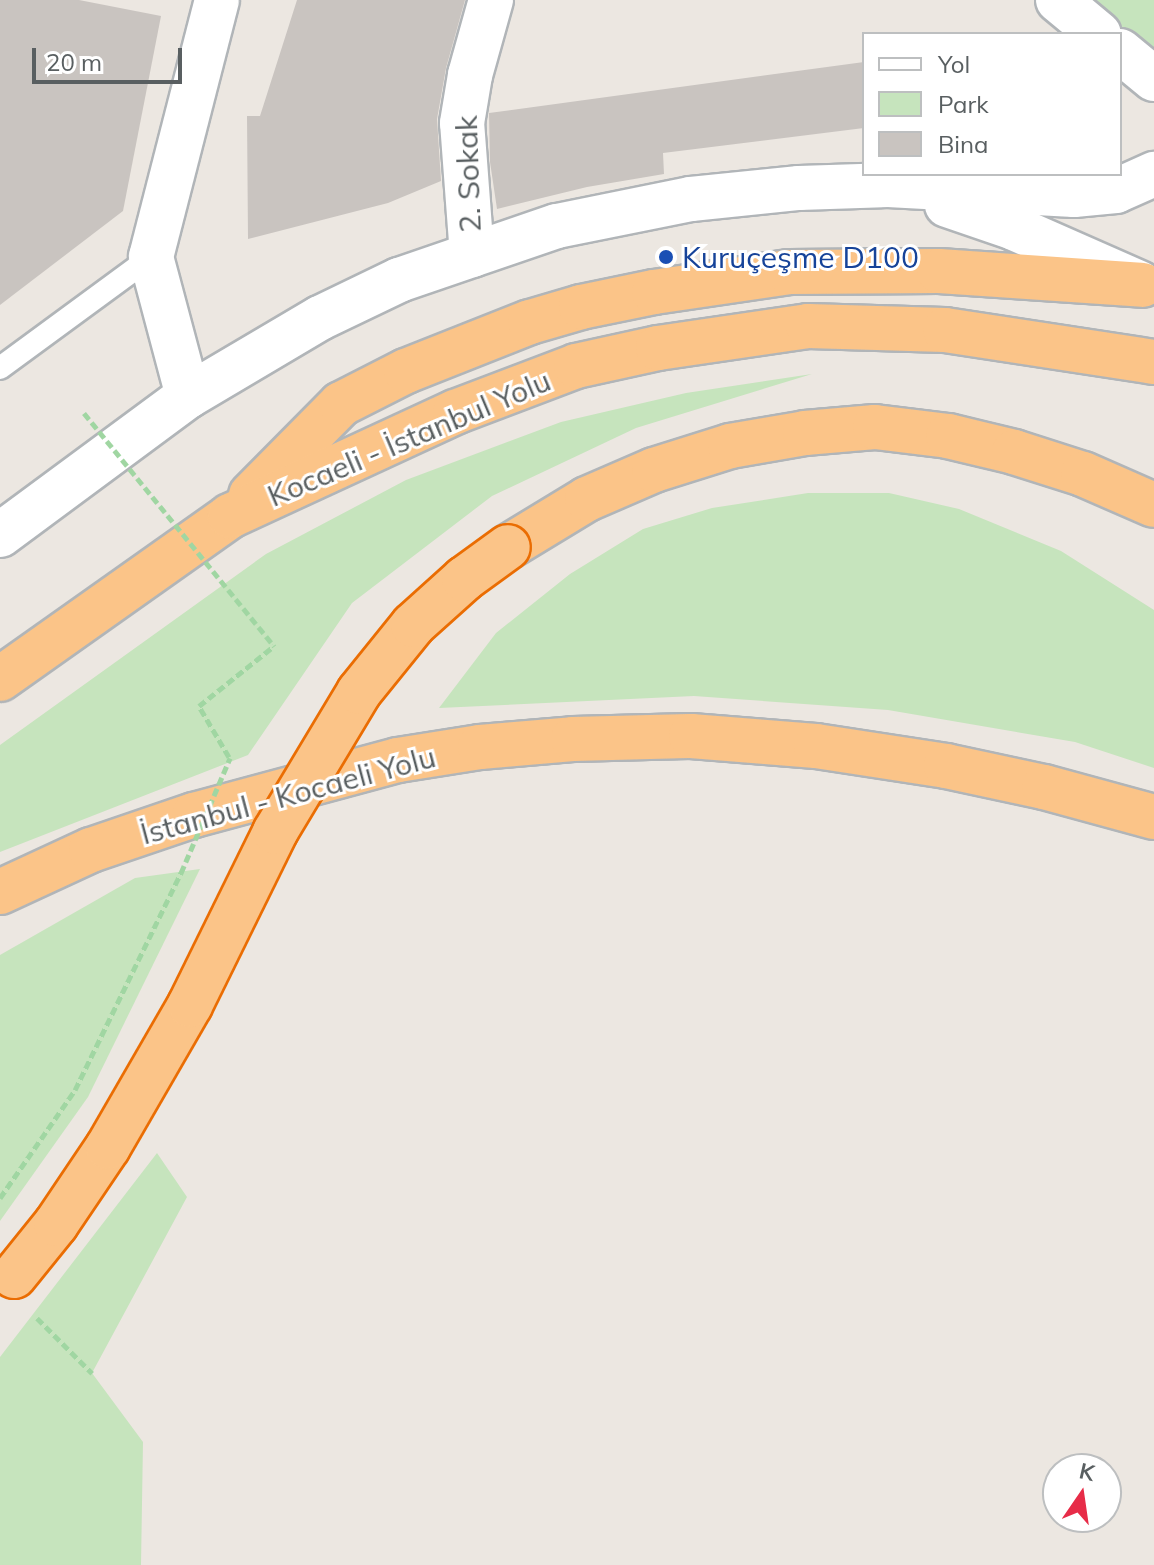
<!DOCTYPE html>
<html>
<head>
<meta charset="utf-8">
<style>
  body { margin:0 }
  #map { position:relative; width:1154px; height:1565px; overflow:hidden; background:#ece7e1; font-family:Mulish,sans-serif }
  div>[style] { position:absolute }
  .green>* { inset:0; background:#c6e4bd }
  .building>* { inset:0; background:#c9c4c0 }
  .path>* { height:5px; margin-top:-2.5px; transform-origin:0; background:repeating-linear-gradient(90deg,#a0d6a2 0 8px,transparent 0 12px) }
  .roads { filter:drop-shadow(2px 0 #b1b5b8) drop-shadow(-2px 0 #b1b5b8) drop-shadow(0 2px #b1b5b8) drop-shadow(0 -2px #b1b5b8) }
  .lane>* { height:22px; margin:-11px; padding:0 11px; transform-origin:11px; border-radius:11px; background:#fff }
  .street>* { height:44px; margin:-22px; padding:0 22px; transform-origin:22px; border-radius:22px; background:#fff }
  .secondary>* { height:44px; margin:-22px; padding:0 22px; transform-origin:22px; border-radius:22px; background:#fff }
  .highway>* { height:44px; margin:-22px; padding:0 22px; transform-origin:22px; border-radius:22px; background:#fbc488 }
  .path-bridge>* { height:5px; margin-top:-2.5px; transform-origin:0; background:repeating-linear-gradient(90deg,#a0d6a2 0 8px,transparent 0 12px) }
  .bridges { filter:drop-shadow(2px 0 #ea6d03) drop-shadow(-2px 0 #ea6d03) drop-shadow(0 2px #ea6d03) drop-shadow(0 -2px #ea6d03) }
  .highway-bridge>* { height:44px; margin:-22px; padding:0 22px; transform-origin:22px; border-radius:22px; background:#fbc488 }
  .dots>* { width:22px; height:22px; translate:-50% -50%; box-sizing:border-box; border:4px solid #fff; border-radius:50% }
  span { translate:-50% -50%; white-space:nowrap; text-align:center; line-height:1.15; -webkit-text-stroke:6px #fff; paint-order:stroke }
  .street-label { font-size:30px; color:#595f61 }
  .transit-label { font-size:30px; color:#164399 }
  .left { translate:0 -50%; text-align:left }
  .legend { position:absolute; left:862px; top:32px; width:260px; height:144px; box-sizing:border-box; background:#fff; border:2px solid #bdbfc0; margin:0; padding:10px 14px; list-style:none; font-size:24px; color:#595f61 }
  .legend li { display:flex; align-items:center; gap:16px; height:40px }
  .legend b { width:40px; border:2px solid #bdbfc0 }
  .north { position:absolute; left:1042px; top:1453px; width:80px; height:80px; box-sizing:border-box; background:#fff; border:2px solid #bdbfc0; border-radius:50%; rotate:13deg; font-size:22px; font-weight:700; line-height:32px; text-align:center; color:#595f61 }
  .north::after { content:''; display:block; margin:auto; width:28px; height:36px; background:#e72c48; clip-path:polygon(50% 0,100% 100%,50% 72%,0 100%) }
  .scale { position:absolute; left:32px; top:48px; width:150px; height:36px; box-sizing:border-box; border:4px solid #595f61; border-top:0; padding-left:10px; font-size:24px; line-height:28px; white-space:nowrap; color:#595f61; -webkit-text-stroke:6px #fff; paint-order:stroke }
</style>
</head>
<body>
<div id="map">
  <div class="green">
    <i style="clip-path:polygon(1092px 0,1154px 0,1154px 59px)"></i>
    <i style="clip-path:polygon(812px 374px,636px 428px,492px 496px,352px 603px,248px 755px,0 852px,0 745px,266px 554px,406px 480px,561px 422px,686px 393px)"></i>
    <i style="clip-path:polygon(808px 493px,889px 493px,959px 509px,1061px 551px,1154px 610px,1154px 768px,1075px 742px,888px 710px,694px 696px,439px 708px,496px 633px,570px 574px,643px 529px,712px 508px)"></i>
    <i style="clip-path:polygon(200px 869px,88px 1097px,0 1221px,0 955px,135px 878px)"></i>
    <i style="clip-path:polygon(157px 1153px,187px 1197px,92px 1373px,143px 1442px,141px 1565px,0 1565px,0 1357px)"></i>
  </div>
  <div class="building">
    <i style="clip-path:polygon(0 0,79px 0,161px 16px,123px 211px,0 305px)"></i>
    <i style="clip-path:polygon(297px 0,465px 0,446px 68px,437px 119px,441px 181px,388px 203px,248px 239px,247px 116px,260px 116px)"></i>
    <i style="clip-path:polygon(864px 62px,864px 128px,663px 153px,664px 174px,587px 187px,497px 209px,490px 162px,489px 113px)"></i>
  </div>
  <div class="path">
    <i style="left:229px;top:757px;width:59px;rotate:-120.5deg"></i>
    <i style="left:199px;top:706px;width:96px;rotate:-38.7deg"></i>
    <i style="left:0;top:1198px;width:131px;rotate:-55.2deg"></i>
    <i style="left:75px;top:1090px;width:242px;rotate:-64deg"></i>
    <i style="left:37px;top:1318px;width:78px;rotate:45deg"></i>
  </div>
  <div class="roads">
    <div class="lane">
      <i style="left:0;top:368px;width:187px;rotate:-36.3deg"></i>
    </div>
    <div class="street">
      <i style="left:1058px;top:0;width:53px;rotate:39.7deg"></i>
      <i style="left:1120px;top:51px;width:44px;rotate:39.5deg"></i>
      <i style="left:472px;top:255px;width:132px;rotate:-94.3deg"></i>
      <i style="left:462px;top:123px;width:49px;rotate:-80.5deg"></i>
      <i style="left:470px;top:75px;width:78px;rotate:-74.4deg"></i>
    </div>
    <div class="secondary">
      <i style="left:947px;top:205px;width:71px;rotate:18.9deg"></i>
      <i style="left:1014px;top:228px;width:137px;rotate:23.7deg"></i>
      <i style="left:188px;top:396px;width:144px;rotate:-104.9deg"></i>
      <i style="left:151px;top:257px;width:265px;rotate:-75.6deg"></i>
      <i style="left:0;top:535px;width:234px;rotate:-36.5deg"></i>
      <i style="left:188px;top:396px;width:153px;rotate:-30.6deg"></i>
      <i style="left:320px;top:318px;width:88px;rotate:-25.7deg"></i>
      <i style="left:399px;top:280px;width:167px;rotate:-18.9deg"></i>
      <i style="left:557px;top:226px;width:137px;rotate:-11.4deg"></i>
      <i style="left:691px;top:199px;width:109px;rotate:-5.8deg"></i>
      <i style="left:799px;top:188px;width:89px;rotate:-1.9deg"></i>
      <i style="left:888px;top:185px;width:186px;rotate:3.1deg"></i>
      <i style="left:1074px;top:195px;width:42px;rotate:-5.4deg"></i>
      <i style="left:1116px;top:191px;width:42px;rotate:-24.1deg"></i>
    </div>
    <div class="highway">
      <i style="left:251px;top:495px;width:128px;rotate:-45.3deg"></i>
      <i style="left:341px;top:404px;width:73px;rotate:-26.9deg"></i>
      <i style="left:406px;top:371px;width:133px;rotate:-21.6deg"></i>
      <i style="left:530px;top:322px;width:53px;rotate:-16.4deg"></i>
      <i style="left:581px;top:307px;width:75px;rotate:-11.6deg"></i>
      <i style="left:654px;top:292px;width:136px;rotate:-8.4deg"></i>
      <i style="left:789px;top:272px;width:150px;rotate:-0.4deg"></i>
      <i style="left:939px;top:271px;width:204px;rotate:3.9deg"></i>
      <i style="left:508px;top:547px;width:92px;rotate:-31.3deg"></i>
      <i style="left:587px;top:499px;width:73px;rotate:-23.4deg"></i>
      <i style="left:654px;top:470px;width:80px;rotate:-17.5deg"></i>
      <i style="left:730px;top:446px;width:76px;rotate:-9.8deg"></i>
      <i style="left:805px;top:433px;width:70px;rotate:-4.9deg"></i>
      <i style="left:875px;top:427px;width:74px;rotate:7deg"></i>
      <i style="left:948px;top:436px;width:68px;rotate:13.6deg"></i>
      <i style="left:1014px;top:452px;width:72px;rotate:17.7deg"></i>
      <i style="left:1083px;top:474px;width:77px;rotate:23.6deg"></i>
      <i style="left:0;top:679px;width:282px;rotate:-35.3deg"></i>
      <i style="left:230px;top:516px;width:248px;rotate:-24.8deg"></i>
      <i style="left:455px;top:412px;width:129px;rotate:-20.8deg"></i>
      <i style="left:576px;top:366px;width:84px;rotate:-12.4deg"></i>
      <i style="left:658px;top:348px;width:152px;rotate:-8.3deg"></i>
      <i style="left:808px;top:326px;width:137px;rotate:1.7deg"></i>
      <i style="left:945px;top:330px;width:211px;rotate:8.7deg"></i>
      <i style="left:0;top:892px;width:100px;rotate:-24.8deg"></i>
      <i style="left:91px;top:850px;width:109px;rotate:-18.8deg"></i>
      <i style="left:194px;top:815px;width:211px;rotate:-15.1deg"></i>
      <i style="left:398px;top:760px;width:83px;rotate:-9deg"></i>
      <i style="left:480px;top:747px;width:93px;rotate:-4.9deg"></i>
      <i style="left:573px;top:739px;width:118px;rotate:-1.5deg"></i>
      <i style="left:691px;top:736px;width:125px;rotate:4.6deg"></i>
      <i style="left:816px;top:746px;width:132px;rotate:8.7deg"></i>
      <i style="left:946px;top:766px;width:100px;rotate:12.1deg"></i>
      <i style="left:1044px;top:787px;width:114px;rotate:15.3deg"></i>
    </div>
  </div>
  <div class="path-bridge">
    <i style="left:84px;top:413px;width:301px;rotate:50.8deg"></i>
    <i style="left:181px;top:873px;width:125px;rotate:-66.9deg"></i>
  </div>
  <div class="bridges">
    <div class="highway-bridge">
      <i style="left:14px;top:1276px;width:67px;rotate:-51.1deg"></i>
      <i style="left:56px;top:1224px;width:93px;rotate:-56deg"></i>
      <i style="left:108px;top:1147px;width:164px;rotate:-60deg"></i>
      <i style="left:190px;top:1005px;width:193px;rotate:-63.8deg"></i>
      <i style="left:275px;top:832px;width:163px;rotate:-59deg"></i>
      <i style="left:359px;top:692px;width:86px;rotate:-51.1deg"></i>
      <i style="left:413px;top:625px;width:69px;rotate:-42deg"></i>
      <i style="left:464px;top:579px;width:54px;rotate:-36deg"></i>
    </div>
  </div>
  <div class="dots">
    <i style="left:666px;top:257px;background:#1a4fb4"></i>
  </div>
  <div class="street-label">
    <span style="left:468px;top:174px;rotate:-92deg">2. Sokak</span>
    <span style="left:409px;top:438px;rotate:-23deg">Kocaeli - İstanbul Yolu</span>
    <span style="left:288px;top:795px;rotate:-15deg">İstanbul - Kocaeli Yolu</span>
  </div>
  <div class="transit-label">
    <span class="left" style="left:682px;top:257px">Kuruçeşme D100</span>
  </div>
  <ul class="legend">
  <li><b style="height:10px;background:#fff"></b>Yol</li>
  <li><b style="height:22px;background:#c6e4bd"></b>Park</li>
  <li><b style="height:22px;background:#c9c4c0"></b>Bina</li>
  </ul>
  <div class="north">K</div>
  <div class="scale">20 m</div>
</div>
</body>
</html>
